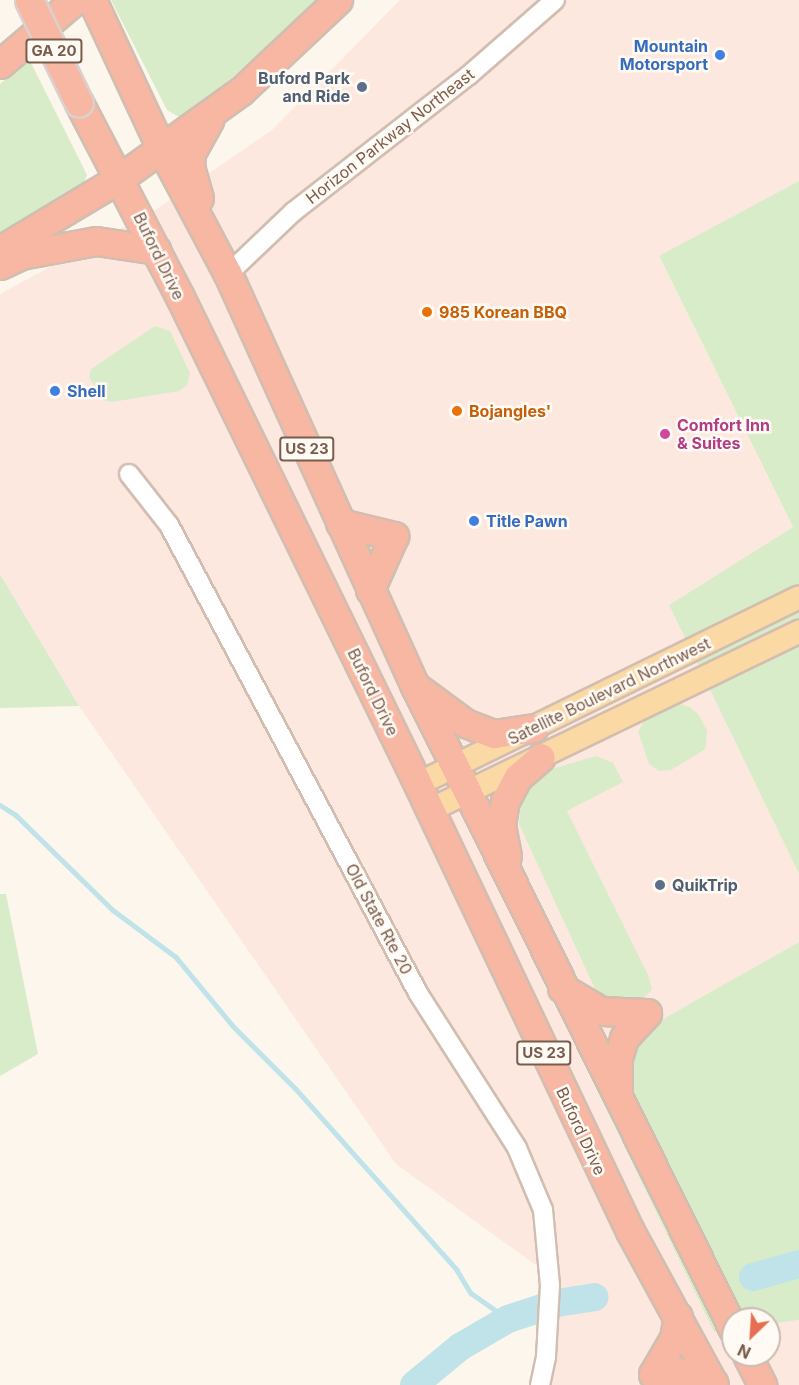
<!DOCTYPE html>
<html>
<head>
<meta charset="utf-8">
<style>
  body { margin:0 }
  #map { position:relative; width:799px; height:1385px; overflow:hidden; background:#fdf6ec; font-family:Inter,sans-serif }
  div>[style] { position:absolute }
  .commercial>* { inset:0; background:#fde8e0 }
  .green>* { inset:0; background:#d8ecc9 }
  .stream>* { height:4.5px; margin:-2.25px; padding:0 2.25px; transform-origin:2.25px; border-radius:2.25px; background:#bfe3e8 }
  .river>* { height:28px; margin:-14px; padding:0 14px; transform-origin:14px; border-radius:14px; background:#bfe3e8 }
  .roads { filter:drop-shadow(2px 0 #d1beb0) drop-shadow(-2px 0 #d1beb0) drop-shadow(0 2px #d1beb0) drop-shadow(0 -2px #d1beb0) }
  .minor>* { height:18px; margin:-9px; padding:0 9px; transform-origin:9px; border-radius:9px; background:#fff }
  .major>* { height:22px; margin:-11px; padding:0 11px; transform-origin:11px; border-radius:11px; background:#fbd9a5 }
  .highway>* { height:27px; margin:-13.5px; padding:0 13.5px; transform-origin:13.5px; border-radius:13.5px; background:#f7b7a3 }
  .bridges { filter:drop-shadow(2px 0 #dad1cd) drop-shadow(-2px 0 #dad1cd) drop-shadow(0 2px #dad1cd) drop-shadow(0 -2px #dad1cd) }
  .highway-bridge>* { height:27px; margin:-13.5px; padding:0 13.5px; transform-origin:13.5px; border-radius:13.5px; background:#f7b7a3 }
  .dots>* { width:16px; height:16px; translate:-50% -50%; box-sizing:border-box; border:3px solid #fffaf3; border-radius:50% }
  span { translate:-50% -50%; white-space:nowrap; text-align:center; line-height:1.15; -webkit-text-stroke:5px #fffaf3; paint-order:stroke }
  .shield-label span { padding:2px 4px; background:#fffaf3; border:2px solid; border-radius:4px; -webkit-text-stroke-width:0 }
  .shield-label { font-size:15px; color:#7a5c4d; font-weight:700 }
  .shop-label { font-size:16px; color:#366cbe; font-weight:700 }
  .right { translate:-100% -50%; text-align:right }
  .left { translate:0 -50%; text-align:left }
  .service-label { font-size:16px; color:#4e5e75; font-weight:700 }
  .street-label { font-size:16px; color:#7a5c4d }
  .food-label { font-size:16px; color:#c56008; font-weight:700 }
  .hotel-label { font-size:16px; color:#b23c85; font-weight:700 }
  .north { position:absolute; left:721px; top:1307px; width:60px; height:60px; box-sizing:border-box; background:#fffaf3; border:2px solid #cabbb1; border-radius:50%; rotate:205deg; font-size:16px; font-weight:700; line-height:24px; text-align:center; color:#7a5c4d }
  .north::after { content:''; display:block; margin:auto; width:21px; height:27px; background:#e76f51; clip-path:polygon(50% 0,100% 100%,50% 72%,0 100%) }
</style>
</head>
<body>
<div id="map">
  <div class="commercial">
    <i style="clip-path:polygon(400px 0,799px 0,799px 181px,659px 257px,793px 527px,669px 605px,799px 874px,799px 942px,584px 1065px,714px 1332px,733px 1329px,733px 1355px,769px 1355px,769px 1324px,799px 1320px,799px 1385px,550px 1385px,548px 1274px,396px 1164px,79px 706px,0 574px,0 294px,155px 210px,272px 130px)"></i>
  </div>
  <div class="green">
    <i style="clip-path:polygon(111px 0,318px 0,198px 108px,179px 117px,167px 110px)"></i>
    <i style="clip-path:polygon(29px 59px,87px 175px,81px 189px,0 235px,0 84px)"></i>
    <i style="clip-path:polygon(799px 181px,799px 874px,669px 605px,793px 527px,659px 256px)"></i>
    <i style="clip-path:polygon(155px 326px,170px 331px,190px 373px,187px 385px,179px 391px,112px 402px,103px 400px,89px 377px,91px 369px)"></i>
    <i style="clip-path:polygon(0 574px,79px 706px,0 708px)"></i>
    <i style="clip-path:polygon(677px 703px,690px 707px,699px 715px,707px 731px,706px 745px,704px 750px,671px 770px,659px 771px,649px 764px,638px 732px,646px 717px)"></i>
    <i style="clip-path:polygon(596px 756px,613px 763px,623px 782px,567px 811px,648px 975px,652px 990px,636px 1004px,601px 1002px,519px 824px,522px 794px,531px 782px,548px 770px)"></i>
    <i style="clip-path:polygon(0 894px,6px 894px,38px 1054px,0 1076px)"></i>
    <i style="clip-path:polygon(799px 942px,799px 1320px,769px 1324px,769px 1319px,733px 1319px,733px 1329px,714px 1332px,584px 1064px)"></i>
  </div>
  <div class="stream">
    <i style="left:0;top:805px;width:19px;rotate:32deg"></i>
    <i style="left:16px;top:815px;width:136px;rotate:44.4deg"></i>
    <i style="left:113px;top:910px;width:79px;rotate:36.7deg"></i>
    <i style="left:176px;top:957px;width:89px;rotate:50.4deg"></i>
    <i style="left:233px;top:1026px;width:89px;rotate:45deg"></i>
    <i style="left:296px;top:1089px;width:242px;rotate:48.3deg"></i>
    <i style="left:457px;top:1270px;width:27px;rotate:59deg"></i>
    <i style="left:471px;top:1293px;width:45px;rotate:35.1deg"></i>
  </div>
  <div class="river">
    <i style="left:753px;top:1277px;width:48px;rotate:-15.8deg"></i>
    <i style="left:414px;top:1385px;width:60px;rotate:-39.6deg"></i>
    <i style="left:460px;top:1347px;width:56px;rotate:-30.3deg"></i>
    <i style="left:508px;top:1319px;width:52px;rotate:-18.1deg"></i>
    <i style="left:557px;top:1303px;width:38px;rotate:-9deg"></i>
  </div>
  <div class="roads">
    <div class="minor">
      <i style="left:228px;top:274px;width:90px;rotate:-43.6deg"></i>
      <i style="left:293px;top:212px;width:223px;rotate:-37.9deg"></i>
      <i style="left:469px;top:75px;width:114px;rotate:-41.1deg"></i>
      <i style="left:129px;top:474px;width:65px;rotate:51.9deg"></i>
      <i style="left:169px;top:525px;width:530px;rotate:61.98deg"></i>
      <i style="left:418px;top:993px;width:184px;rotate:57.4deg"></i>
      <i style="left:517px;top:1148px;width:67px;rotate:67.2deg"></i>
      <i style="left:543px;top:1210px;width:75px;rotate:84.7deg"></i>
      <i style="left:550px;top:1285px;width:72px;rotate:93.2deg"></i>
      <i style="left:546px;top:1357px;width:29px;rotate:102deg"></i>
    </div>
    <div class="major">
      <i style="left:418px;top:784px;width:424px;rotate:-26.1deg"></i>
      <i style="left:430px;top:810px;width:410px;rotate:-25.8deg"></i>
    </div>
    <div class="highway">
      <i style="left:92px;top:0;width:166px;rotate:65deg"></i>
      <i style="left:162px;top:150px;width:140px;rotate:62deg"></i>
      <i style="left:228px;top:274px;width:452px;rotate:65.6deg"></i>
      <i style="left:415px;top:686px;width:717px;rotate:63.68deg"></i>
      <i style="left:0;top:64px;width:99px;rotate:-40.5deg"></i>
      <i style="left:79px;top:103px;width:219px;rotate:62.5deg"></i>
      <i style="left:180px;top:297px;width:533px;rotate:63.96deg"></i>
      <i style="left:414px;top:776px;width:504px;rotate:64.61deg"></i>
      <i style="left:630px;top:1231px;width:175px;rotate:61.4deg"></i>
      <i style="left:199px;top:198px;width:32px;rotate:-106deg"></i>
      <i style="left:190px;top:167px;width:14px;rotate:-86deg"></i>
      <i style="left:191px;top:153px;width:38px;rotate:-61deg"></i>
      <i style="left:0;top:250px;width:140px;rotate:-31deg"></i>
      <i style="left:120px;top:178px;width:149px;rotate:-35.7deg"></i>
      <i style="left:241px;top:91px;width:133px;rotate:-43.2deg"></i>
      <i style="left:0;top:265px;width:23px;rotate:-25deg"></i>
      <i style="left:21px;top:255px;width:76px;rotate:-10.6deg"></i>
      <i style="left:96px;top:241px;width:61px;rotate:8.5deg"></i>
      <i style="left:340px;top:523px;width:56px;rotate:13.5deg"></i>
      <i style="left:394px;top:536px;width:59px;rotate:114deg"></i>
      <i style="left:415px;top:686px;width:62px;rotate:36.5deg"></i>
      <i style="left:465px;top:723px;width:31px;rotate:21deg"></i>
      <i style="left:494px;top:734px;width:40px;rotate:-8.5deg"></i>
      <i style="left:507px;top:856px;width:32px;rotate:-101deg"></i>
      <i style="left:501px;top:825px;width:24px;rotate:-81deg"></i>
      <i style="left:505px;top:801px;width:27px;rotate:-62deg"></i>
      <i style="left:518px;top:777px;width:30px;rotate:-41deg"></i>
      <i style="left:562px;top:988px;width:45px;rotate:30.5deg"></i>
      <i style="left:601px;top:1011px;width:46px;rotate:2.5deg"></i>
      <i style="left:618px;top:1094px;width:36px;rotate:-90deg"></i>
      <i style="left:618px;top:1058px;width:21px;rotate:-73deg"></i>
      <i style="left:624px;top:1038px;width:34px;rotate:-47deg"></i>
      <i style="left:747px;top:1355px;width:34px;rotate:63deg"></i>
      <i style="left:653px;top:1374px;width:42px;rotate:-59.7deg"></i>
      <i style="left:674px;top:1338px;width:22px;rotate:-80deg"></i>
      <i style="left:653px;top:1374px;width:25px;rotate:-5deg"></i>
      <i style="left:678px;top:1372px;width:37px;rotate:17deg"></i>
    </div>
  </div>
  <div class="bridges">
    <div class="highway-bridge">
      <i style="left:29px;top:0;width:114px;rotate:64.1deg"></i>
    </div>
  </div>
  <div class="dots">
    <i style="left:720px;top:55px;background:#3f7fe0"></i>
    <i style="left:362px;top:87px;background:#5c6f8a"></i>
    <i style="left:427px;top:312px;background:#e8710a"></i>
    <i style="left:55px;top:391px;background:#3f7fe0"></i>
    <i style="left:457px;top:411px;background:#e8710a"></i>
    <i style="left:665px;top:434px;background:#d1479c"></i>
    <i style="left:474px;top:521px;background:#3f7fe0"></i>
    <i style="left:660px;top:885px;background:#5c6f8a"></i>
  </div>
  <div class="shield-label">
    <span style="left:54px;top:51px">GA 20</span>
    <span style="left:307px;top:449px">US 23</span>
    <span style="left:544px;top:1053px">US 23</span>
  </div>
  <div class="shop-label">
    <span class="right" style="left:708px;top:55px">Mountain<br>Motorsport</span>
    <span class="left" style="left:67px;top:391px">Shell</span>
    <span class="left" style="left:486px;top:521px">Title Pawn</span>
  </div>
  <div class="service-label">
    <span class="right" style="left:350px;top:87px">Buford Park<br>and Ride</span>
    <span class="left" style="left:672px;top:885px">QuikTrip</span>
  </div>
  <div class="street-label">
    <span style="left:390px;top:136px;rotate:-38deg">Horizon Parkway Northeast</span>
    <span style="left:159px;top:256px;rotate:64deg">Buford Drive</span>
    <span style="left:609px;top:691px;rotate:-26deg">Satellite Boulevard Northwest</span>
    <span style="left:373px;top:692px;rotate:64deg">Buford Drive</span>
    <span style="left:379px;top:919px;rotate:62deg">Old State Rte 20</span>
    <span style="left:581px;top:1131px;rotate:65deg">Buford Drive</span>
  </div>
  <div class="food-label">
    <span class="left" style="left:439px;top:312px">985 Korean BBQ</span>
    <span class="left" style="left:469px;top:411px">Bojangles'</span>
  </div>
  <div class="hotel-label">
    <span class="left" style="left:677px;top:434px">Comfort Inn<br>&amp; Suites</span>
  </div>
  <div class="north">N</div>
</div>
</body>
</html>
